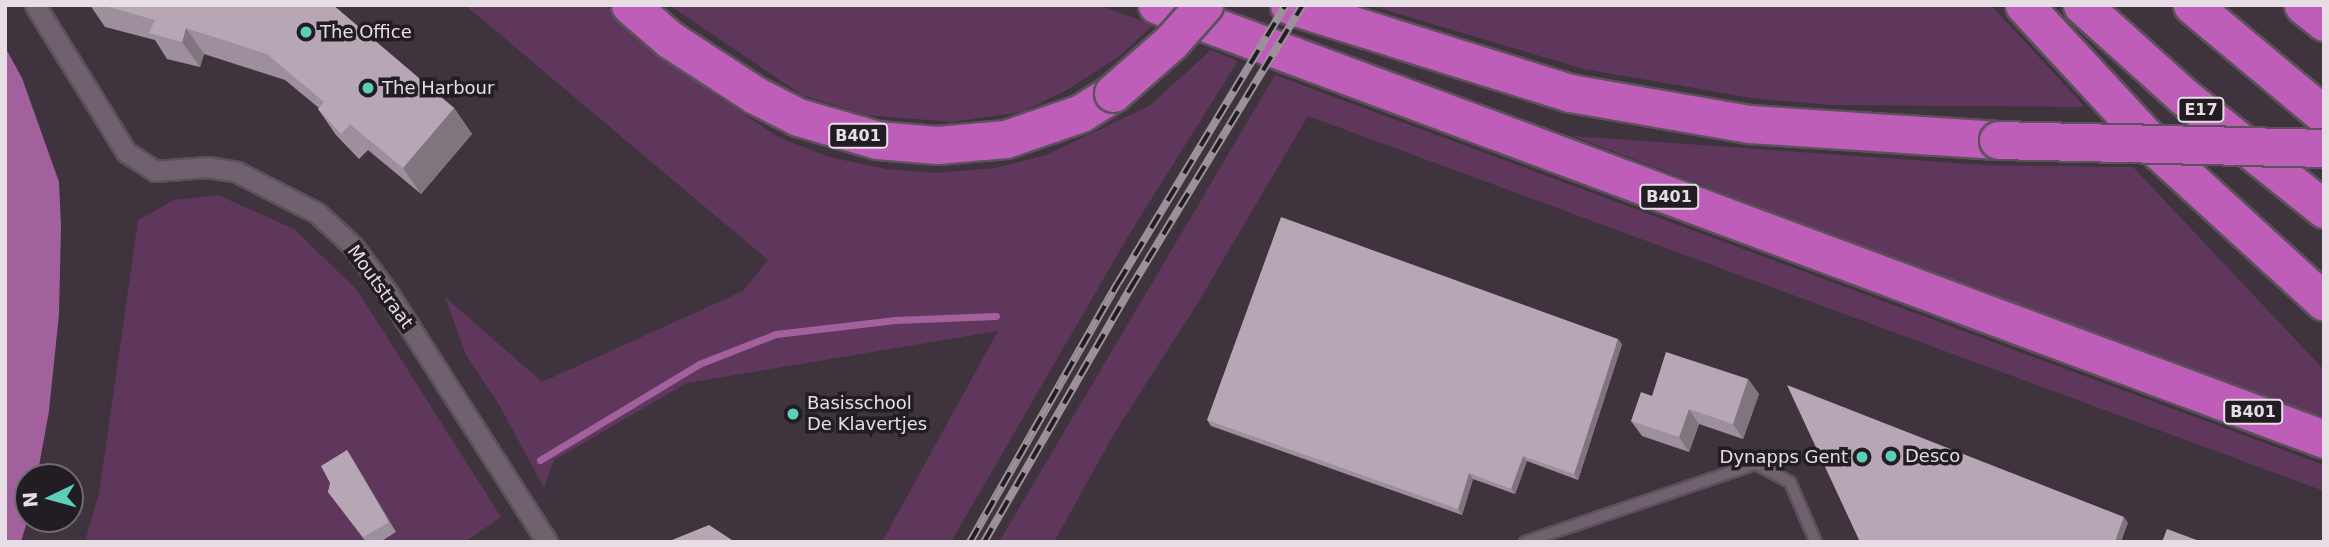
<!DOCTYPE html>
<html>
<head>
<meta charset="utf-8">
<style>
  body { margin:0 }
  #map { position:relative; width:2329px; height:547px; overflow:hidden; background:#3f333e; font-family:"DejaVu Sans",sans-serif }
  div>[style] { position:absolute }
  .green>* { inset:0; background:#5f375c }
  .water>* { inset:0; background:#a2619d }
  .stream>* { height:7px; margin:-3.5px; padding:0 3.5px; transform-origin:3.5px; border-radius:3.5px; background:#a2619d }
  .roads { filter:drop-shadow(2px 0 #5c515b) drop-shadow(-2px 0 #5c515b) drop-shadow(0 2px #5c515b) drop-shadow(0 -2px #5c515b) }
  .service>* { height:10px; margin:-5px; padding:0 5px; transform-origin:5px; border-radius:5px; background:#6f616d }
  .minor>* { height:19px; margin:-9.5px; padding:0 9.5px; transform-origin:9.5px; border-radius:9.5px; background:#6f616d }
  .motorway>* { height:37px; margin:-18.5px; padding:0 18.5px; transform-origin:18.5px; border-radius:18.5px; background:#be5eb8 }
  .rail>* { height:8px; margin-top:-4px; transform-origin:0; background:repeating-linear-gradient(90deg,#221d22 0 16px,#9c919a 0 32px); box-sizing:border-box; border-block:2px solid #9c919a }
  .bridges { filter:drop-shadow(2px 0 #5c515b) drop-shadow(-2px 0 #5c515b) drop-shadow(0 2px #5c515b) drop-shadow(0 -2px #5c515b) }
  .motorway-bridge>* { height:37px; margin:-18.5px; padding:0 18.5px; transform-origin:18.5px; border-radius:18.5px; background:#be5eb8 }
  .wall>* { inset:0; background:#9d909c }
  .shaded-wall>* { inset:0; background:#80757f }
  .building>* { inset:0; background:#b7a7b5 }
  .dots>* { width:19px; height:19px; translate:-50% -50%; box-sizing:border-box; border:4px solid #221d22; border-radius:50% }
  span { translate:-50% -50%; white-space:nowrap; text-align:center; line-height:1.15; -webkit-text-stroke:7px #221d22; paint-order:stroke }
  .shield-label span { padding:2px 5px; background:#221d22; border:2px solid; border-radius:5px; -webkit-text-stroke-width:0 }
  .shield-label { font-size:16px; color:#e7dee5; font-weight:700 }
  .poi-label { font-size:18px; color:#e7dee5 }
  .left { translate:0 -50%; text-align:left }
  .right { translate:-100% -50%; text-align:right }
  .street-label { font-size:18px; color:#e7dee5 }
  .frame { position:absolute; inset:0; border:7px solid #e7dee5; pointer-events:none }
  .north { position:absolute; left:14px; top:463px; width:70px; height:70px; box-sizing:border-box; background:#221d22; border:2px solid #716a70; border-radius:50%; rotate:265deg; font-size:19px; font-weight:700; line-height:28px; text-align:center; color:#e7dee5 }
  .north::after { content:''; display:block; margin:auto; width:24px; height:32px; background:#5dceb9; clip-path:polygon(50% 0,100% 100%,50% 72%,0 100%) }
</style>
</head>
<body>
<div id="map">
  <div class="green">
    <i style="clip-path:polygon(465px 5px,605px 5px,688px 76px,778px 137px,829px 157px,886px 169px,935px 173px,995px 168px,1046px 155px,1149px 106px,1211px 50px,1238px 61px,1130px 233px,951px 542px,882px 542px,998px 331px,687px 383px,554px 460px,544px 488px,500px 406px,466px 355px,445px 297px,542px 382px,743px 291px,768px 260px)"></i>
    <i style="clip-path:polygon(669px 5px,1099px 5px,1153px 25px,1120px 56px,1065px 91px,1022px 112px,952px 122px,866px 115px,802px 95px)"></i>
    <i style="clip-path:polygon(1369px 5px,1991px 5px,2085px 107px,1832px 105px,1758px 99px,1584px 69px)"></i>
    <i style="clip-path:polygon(1275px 75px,2324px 465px,2324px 491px,1308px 116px,1196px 306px,1115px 432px,1054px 542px,999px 542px)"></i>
    <i style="clip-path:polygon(1573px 136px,1984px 165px,2133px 167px,2324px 370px,2324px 422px)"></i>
    <i style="clip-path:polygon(218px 195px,294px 229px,357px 290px,501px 517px,465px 542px,85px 542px,99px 493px,138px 220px,174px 200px)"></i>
  </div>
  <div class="water">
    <i style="clip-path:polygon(5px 47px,22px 78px,59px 182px,61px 226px,59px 314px,49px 411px,37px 477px,28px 477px,28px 518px,21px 542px,5px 542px)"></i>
  </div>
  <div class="stream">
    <i style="left:540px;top:460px;width:186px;rotate:-31.1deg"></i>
    <i style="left:699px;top:364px;width:83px;rotate:-21.3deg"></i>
    <i style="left:776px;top:334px;width:120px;rotate:-6.7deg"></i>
    <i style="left:895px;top:320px;width:101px;rotate:-2.3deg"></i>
  </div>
  <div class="roads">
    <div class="service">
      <i style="left:1525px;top:542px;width:244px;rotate:-18.7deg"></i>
      <i style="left:1756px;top:464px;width:38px;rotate:28deg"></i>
      <i style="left:1790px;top:482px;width:65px;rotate:66.6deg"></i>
    </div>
    <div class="minor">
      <i style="left:35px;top:5px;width:173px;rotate:58.2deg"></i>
      <i style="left:126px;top:152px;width:35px;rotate:33deg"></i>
      <i style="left:155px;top:171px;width:52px;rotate:-4.4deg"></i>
      <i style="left:207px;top:167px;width:30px;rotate:9deg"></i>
      <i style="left:237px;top:172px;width:90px;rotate:27.1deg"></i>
      <i style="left:317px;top:213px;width:47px;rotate:42.4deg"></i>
      <i style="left:352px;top:245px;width:60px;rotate:53.1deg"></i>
      <i style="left:388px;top:293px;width:295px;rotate:57.4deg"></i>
    </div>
    <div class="motorway">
      <i style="left:630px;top:5px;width:52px;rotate:41.1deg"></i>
      <i style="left:669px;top:39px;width:103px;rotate:33.1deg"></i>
      <i style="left:755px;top:95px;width:48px;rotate:27.1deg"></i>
      <i style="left:798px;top:117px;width:82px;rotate:16.2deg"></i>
      <i style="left:877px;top:140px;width:60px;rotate:4.8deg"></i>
      <i style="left:937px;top:145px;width:69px;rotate:-5deg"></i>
      <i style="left:1006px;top:139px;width:79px;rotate:-19.1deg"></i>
      <i style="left:1081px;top:113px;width:38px;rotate:-32deg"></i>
      <i style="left:1157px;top:5px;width:1245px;rotate:20.4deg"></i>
      <i style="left:1289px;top:5px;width:294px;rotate:17.4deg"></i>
      <i style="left:1570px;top:93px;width:183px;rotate:9.8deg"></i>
      <i style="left:1750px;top:124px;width:249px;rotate:3.7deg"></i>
      <i style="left:2024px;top:5px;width:200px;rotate:47.2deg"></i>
      <i style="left:2160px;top:152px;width:222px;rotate:42.4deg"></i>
      <i style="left:2082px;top:5px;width:136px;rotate:42deg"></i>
      <i style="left:2183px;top:96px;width:181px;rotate:38.7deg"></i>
      <i style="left:2192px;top:5px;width:172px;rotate:39.8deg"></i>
      <i style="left:2303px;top:5px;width:27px;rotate:39deg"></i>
    </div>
  </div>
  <div class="rail">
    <i style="left:970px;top:542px;width:298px;rotate:-60.3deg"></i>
    <i style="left:1118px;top:283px;width:325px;rotate:-58.9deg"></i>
    <i style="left:984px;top:542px;width:292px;rotate:-60deg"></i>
    <i style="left:1130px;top:289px;width:333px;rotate:-58.7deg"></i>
  </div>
  <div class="bridges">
    <div class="motorway-bridge">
      <i style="left:1113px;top:93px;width:77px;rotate:-41.3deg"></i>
      <i style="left:1171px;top:42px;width:50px;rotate:-48.3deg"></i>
      <i style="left:1998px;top:140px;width:326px;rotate:1.4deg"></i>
    </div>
  </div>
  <div class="wall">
    <i style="clip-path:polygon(90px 5px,333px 5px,454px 108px,472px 134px,421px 194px,368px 150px,359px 159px,336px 135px,318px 109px,319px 108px,285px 80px,204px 54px,200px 67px,167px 59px,155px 40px,105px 27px)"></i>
    <i style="clip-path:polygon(1622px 344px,1578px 480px,1527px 461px,1515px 494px,1473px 479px,1462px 515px,1211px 426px,1207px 420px)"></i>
    <i style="clip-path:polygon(1748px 379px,1759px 394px,1743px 439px,1699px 424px,1689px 452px,1642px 436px,1631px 421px,1652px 396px)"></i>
    <i style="clip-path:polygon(347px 450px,396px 532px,380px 542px,366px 542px,328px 492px)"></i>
  </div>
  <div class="shaded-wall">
    <i style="clip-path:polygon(186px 28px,204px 54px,200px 67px,182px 42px)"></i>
    <i style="clip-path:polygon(454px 108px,472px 134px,421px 194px,403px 168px)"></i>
    <i style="clip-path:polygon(1618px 339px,1622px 344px,1578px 480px,1574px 474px)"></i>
    <i style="clip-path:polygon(1748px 379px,1759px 394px,1743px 439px,1733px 424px)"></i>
    <i style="clip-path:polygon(1689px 409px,1699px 424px,1689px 452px,1679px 437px)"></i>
    <i style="clip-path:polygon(347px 450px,354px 461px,396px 532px,389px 522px)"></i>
    <i style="clip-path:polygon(1523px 456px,1527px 461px,1515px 494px,1511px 489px)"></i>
    <i style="clip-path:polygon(1469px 473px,1473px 479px,1462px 515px,1458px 509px)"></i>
    <i style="clip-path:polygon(2124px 517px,2128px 523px,2121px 542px,2115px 542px)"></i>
  </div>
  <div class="building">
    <i style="clip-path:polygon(102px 5px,333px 5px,454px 108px,403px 168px,350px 124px,341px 134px,318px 109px,324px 102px,267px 54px,186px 28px,182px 42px,149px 33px,155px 20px)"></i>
    <i style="clip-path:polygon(1281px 217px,1618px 339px,1574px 474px,1523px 456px,1511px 489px,1469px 473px,1458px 509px,1207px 420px)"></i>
    <i style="clip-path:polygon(1666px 352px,1748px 379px,1733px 424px,1689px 409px,1679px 437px,1631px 421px,1641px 392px,1652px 396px)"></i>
    <i style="clip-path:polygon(1787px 385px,2124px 517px,2115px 542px,1860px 542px)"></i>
    <i style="clip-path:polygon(347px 450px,389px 522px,363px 537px,328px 492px,330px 483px,321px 466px)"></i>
    <i style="clip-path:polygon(709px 525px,735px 542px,667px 542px)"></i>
    <i style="clip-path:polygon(2167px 529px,2202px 542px,2162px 542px)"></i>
  </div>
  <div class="dots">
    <i style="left:306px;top:32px;background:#5dceb9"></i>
    <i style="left:368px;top:88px;background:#5dceb9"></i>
    <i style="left:793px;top:414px;background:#5dceb9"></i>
    <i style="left:1891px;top:456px;background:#5dceb9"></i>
    <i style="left:1862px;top:457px;background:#5dceb9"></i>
  </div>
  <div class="shield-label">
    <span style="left:2201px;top:110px">E17</span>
    <span style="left:858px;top:136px">B401</span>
    <span style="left:1669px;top:197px">B401</span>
    <span style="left:2253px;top:412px">B401</span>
  </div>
  <div class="poi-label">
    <span class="left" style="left:320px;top:32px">The Office</span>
    <span class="left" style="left:382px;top:88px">The Harbour</span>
    <span class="left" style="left:807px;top:414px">Basisschool<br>De Klavertjes</span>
    <span class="left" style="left:1905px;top:456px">Desco</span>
    <span class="right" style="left:1848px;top:457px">Dynapps Gent</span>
  </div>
  <div class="street-label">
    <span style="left:380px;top:287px;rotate:54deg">Moutstraat</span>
  </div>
  <div class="frame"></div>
  <div class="north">N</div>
</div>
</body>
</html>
